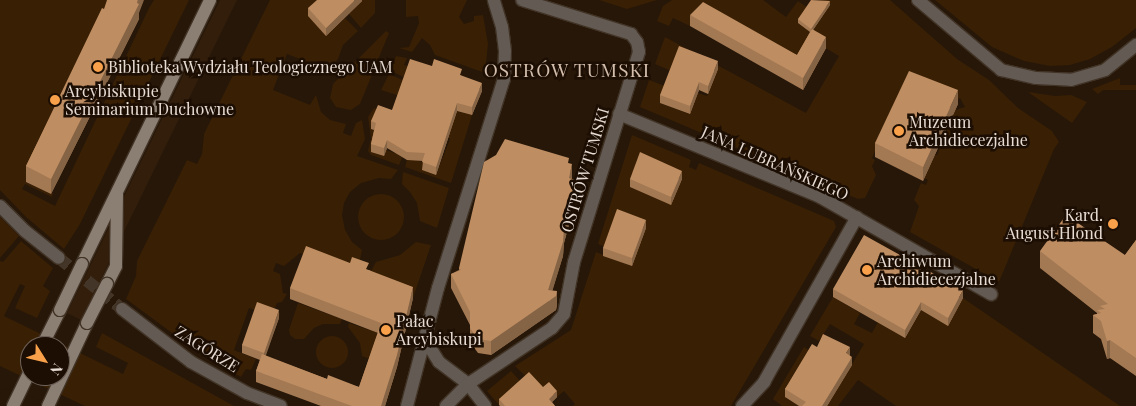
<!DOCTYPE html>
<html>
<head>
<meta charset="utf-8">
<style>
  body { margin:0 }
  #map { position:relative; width:1136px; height:406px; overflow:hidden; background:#261709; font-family:"Playfair Display",serif }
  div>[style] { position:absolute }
  .built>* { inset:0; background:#321e0b }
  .green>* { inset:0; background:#391f04 }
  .round { border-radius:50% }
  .pier>* { inset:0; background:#261709 }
  .street-tunnel>* { height:12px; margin-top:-6px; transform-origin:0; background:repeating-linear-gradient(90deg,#433527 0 12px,transparent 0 18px) }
  .roads { filter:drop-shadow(1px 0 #413325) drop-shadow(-1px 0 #413325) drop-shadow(0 1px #413325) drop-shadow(0 -1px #413325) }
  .street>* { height:12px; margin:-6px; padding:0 6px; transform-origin:6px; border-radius:6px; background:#625a53 }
  .secondary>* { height:12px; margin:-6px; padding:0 6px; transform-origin:6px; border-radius:6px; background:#8b7e73 }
  .bridges { filter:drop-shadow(1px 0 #413325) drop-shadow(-1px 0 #413325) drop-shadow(0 1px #413325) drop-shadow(0 -1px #413325) }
  .secondary-bridge>* { height:12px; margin:-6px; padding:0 6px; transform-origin:6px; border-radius:6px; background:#8b7e73 }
  .wall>* { inset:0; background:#a37954 }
  .shaded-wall>* { inset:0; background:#856345 }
  .building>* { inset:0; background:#be8d62 }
  .dots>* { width:14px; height:14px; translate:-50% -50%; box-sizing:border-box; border:2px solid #1c0e03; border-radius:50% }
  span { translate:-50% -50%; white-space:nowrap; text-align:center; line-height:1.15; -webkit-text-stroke:5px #1c0e03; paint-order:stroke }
  .poi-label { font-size:16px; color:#e8ddd4 }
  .left { translate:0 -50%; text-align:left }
  .right { translate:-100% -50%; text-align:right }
  .street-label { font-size:16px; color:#e8ddd4 }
  .quarter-label { font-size:19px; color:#d3bead; letter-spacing:1px }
  .north { position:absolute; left:20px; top:336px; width:50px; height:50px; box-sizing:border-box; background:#1c0e03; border:1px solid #6e6157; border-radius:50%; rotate:126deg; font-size:14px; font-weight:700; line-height:20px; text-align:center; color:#e8ddd4 }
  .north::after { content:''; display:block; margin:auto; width:18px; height:22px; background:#f8a14a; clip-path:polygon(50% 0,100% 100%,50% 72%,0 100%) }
</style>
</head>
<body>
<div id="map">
  <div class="built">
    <i style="clip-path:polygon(220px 0,237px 0,81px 320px,67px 313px)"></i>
  </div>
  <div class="green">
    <i style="clip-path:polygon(0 0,125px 0,26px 182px,51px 194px,53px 193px,52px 197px,25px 184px,22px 189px,55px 206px,149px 8px,154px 0,189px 0,80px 224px,64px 249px,26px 217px,0 190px)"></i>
    <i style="clip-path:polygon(270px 0,325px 0,326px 36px,345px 18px,358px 31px,343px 45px,338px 59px,323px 74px,324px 68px,287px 54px,273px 90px,310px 105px,316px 95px,321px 112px,330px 120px,346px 124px,343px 133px,351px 136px,356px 123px,362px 120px,365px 139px,357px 156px,398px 170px,391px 179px,379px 178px,361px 183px,350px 192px,344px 203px,342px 215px,345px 230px,352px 242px,362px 250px,358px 270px,300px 253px,284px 266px,276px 263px,273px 271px,280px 274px,283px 293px,287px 294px,282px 302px,277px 303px,274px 310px,280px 313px,279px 318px,249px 308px,234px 350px,256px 359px,251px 370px,246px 369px,241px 377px,202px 355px,126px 299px,136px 276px,137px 261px,187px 160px,197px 164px,202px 154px,204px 134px)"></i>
    <i style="clip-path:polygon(362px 0,375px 0,375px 13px,361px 28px,349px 14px)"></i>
    <i style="clip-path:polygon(406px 0,467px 0,459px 17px,464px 24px,474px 21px,474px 16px,483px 15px,488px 44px,485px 73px,435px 55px,430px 45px,422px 38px,412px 52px,399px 48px,409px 47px,419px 23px,418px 16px,406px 17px)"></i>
    <i style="clip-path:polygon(599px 0,657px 0,627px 9px)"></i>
    <i style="clip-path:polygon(672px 0,763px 0,786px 17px,798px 1px,808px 8px,822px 0,890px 0,957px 59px,989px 80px,1018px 108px,1052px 131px,1059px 142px,1054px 149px,999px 282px,910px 232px,919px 206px,914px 200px,921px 183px,926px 185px,928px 180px,924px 178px,935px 155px,937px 155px,955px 110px,965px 107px,960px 98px,878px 145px,872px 158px,875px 160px,872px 166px,876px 175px,865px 198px,858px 199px,640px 107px,649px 80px,665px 86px,660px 103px,689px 114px,698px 93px,707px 96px,717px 69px,671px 71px,655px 64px,665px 37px,806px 113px,839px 56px,812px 40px,797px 66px,703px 14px,690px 26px,673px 18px,669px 26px,657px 21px,663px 6px)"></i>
    <i style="clip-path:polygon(935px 0,1136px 0,1136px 28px,1112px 47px,1090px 59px,1070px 65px,1050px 66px,1024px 61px,992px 47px)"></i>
    <i style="clip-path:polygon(386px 31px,389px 33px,360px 104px,351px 110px,336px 107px,330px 98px,333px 84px)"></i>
    <i style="clip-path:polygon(396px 56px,407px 58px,404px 65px,410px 67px,406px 78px,389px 70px)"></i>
    <i style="clip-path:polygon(389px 74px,405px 81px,412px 100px,381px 90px)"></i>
    <i style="clip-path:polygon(1120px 78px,1120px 85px,1136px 85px,1136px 90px,1103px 90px,1098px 94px,1092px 89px)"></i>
    <i style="clip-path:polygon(1028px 92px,1055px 96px,1071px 95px,1087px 102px,1072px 123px)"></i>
    <i style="clip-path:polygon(374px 108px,406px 119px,371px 129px,376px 131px,384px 156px,386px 150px,398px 154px,402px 158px,399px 165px,371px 155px,368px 151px,371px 139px,368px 117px)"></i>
    <i style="clip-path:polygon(456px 111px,472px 115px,451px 183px,405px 167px,407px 160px,413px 159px,425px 163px,423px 170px,436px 175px,450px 139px,447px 137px)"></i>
    <i style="clip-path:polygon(632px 135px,691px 160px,689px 167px,696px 170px,699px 163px,834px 221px,836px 227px,731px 406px,573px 406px,575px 404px,564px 391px,557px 397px,543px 393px,515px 366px,571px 330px,596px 252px,632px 266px,606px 247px,598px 244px)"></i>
    <i style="clip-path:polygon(403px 172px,449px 188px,437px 228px,420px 221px,417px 203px,410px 192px,402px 184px)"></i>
    <i class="round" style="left:358px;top:194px;width:46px;height:46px"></i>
    <i style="clip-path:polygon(0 217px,19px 236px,0 258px)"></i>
    <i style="clip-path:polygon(evenodd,21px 241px,53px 268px,43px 286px,50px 291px,37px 318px,15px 308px,25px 286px,20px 284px,4px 316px,123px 374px,128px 363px,96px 347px,102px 333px,234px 406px,85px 406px,0 366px,0 261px,3px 262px,21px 241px,30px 346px,60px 346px,60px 376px,30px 376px,30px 346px)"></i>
    <i style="clip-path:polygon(416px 242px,431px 245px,413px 298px,366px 280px,376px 262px,400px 255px)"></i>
    <i style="clip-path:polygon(833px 297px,860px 313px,854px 324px,872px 333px,878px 322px,905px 338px,921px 310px,948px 325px,963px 298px,1120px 406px,896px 406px,858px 380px,838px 406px,827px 406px,864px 344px,830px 324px,819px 341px,810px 336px)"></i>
    <i style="clip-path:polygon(298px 303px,342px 319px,340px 324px,323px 324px,314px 328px,304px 339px,295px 339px,290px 335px,289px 330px)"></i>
    <i style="clip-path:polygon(349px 323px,381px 334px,372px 360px,362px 356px,360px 343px,348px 327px)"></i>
    <i class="round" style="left:316px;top:336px;width:32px;height:32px"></i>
    <i style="clip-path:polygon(804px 347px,812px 352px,786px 398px,799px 406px,782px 406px,773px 399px)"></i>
    <i style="clip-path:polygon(511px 371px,522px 383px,499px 405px,487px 391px)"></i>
  </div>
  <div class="pier">
    <i style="clip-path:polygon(3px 388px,53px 404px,55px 406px,0 406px,0 395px)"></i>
  </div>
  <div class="street-tunnel">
    <i style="left:59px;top:258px;width:81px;rotate:39deg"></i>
  </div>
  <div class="roads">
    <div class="street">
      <i style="left:918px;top:0;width:109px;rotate:40.1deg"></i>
      <i style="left:1001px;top:70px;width:36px;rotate:13deg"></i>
      <i style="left:1036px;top:78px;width:35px;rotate:3deg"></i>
      <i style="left:1071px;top:80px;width:35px;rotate:-16deg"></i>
      <i style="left:1105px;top:70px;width:40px;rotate:-39deg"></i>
      <i style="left:619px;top:114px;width:217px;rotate:22.4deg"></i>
      <i style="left:820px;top:197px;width:197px;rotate:29.6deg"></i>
      <i style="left:0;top:206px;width:35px;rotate:45deg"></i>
      <i style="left:25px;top:231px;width:43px;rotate:38.5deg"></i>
      <i style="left:122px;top:309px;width:87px;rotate:37.5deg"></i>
      <i style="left:191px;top:362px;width:64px;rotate:29deg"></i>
      <i style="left:247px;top:393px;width:36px;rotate:21deg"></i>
      <i style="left:424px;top:338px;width:28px;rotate:58deg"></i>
      <i style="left:439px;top:362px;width:36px;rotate:37deg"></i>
      <i style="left:468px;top:384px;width:28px;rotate:52deg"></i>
      <i style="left:407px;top:406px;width:122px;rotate:-75.3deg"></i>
      <i style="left:438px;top:288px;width:219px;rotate:-72.5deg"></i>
      <i style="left:504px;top:79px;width:28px;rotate:-88deg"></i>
      <i style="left:505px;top:51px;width:24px;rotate:-97deg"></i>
      <i style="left:502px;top:27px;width:28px;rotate:-107deg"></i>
      <i style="left:446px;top:406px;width:31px;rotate:-45deg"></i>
      <i style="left:468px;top:384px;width:101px;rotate:-33.7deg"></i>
      <i style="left:552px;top:328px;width:18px;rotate:-49deg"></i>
      <i style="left:564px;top:314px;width:53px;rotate:-79.1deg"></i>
      <i style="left:574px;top:262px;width:220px;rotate:-72.8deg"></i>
      <i style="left:639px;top:52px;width:10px;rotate:-101deg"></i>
      <i style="left:637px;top:42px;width:10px;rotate:-127deg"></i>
      <i style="left:631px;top:34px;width:114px;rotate:-162.7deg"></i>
      <i style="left:742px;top:406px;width:33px;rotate:-47deg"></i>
      <i style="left:764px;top:382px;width:189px;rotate:-60.6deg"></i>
    </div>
    <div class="secondary">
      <i style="left:82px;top:264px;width:293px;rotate:-64.1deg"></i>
      <i style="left:107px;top:284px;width:20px;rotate:-63deg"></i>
      <i style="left:116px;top:266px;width:72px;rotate:-89.2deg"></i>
      <i style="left:42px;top:346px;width:40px;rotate:-63.4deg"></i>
      <i style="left:13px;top:406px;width:39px;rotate:-64deg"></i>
      <i style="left:48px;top:406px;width:92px;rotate:-64.8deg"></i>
    </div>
  </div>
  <div class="bridges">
    <div class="secondary-bridge">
      <i style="left:60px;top:310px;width:51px;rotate:-64.4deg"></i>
      <i style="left:87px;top:323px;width:44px;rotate:-62.9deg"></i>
    </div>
  </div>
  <div class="wall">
    <i style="clip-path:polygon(362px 0,362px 1px,326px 36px,308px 16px,308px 8px)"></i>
    <i style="clip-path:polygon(830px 5px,813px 30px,826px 48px,803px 90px,690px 26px,690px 15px,797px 55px,810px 32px,798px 23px,798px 19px)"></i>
    <i style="clip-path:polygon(104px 9px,139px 13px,139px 19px,51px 194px,26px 182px,26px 166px)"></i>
    <i style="clip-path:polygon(432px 66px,462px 76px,482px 91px,472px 115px,457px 111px,436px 175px,422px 170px,423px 161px,407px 160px,387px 148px,384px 156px,371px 152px,371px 144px,374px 130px,371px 129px,371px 121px,392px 110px)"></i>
    <i style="clip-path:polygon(718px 69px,708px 94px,699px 90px,690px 114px,660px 103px,660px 95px)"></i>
    <i style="clip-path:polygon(958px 104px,923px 181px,875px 157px,875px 143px)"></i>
    <i style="clip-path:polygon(569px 163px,572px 179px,577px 195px,564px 243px,563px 256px,552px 291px,557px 305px,556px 310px,491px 355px,478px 353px,470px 342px,470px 325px,451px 288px,451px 274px,459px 270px,459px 268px)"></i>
    <i style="clip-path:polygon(630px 179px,682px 179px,671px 205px,630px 187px)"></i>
    <i style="clip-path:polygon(646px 228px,632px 266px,603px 256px,603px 248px)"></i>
    <i style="clip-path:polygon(1136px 240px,1136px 376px,1110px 358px,1107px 359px,1101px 339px,1093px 333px,1093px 315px,1097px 314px,1097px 313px,1040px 268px,1040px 251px,1125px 255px)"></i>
    <i style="clip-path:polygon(369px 270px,413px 298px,397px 367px,385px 406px,321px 406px,256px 382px,256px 371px,260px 360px,242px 353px,242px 345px,279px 318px,265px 356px,327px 379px,359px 387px,378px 333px,290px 299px,290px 288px)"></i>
    <i style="clip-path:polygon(833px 289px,963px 298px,948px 326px,921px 310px,905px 338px,833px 297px)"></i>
    <i style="clip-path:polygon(817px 347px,850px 356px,852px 365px,827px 406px,799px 406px,785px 397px,785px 389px)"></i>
    <i style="clip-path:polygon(543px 387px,557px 397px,552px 402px,555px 406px,500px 406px,499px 405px,499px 399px)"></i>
  </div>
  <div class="shaded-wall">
    <i style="clip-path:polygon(138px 0,144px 0,139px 13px,139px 19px,51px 194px,51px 179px)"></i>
    <i style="clip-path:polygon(355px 0,362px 0,362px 1px,326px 36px,326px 28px)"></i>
    <i style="clip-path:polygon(830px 1px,830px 5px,811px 33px,811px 29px)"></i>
    <i style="clip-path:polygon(826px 37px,826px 48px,803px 90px,803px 78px)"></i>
    <i style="clip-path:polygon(718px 61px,718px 69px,708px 94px,708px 86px)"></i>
    <i style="clip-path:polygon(699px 82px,699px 90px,690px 114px,690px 106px)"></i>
    <i style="clip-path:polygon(482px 83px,482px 91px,472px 115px,472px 107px)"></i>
    <i style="clip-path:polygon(958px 90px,958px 104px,923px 181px,923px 167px)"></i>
    <i style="clip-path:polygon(457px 103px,457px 111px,436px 175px,436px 167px)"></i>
    <i style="clip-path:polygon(387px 140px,387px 148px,384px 156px,384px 148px)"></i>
    <i style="clip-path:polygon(572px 164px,572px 178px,569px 192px,569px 178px)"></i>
    <i style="clip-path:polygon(682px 171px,682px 179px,671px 205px,671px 197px)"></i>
    <i style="clip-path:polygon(577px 181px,577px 195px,564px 243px,563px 256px,549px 302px,557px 291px,557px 305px,556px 310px,491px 355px,491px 341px,548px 290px)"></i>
    <i style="clip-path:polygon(646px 220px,646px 228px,632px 266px,632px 258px)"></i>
    <i style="clip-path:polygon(413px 287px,413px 298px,397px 367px,385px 406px,381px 406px)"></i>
    <i style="clip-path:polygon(963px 290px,963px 298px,948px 326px,948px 318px)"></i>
    <i style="clip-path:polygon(921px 302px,921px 310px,905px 338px,905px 330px)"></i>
    <i style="clip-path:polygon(279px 310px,279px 318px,264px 361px,264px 353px)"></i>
    <i style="clip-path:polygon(1110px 340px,1110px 358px,1107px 359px,1107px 341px)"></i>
    <i style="clip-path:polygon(850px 347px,850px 355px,846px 361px,846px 353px)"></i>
    <i style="clip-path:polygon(852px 357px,852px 365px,827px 406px,822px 406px)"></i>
    <i style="clip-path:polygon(557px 391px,557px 397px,549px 405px,549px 399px)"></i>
  </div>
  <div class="building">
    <i style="clip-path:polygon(107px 0,138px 0,137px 3px,139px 4px,51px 179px,26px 166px,102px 8px,104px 9px)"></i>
    <i style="clip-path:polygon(317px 0,355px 0,326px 28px,308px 8px)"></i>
    <i style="clip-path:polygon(811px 0,830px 1px,811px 29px,798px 19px)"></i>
    <i style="clip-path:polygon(703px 2px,797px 55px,812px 29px,826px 37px,803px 78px,690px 15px)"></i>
    <i style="clip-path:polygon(679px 46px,718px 61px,708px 86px,699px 82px,690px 106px,660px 95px)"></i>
    <i style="clip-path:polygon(410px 59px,432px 66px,434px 59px,462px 69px,460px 75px,482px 83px,472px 107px,457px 103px,436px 167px,422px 162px,425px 153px,407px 152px,387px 140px,384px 148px,371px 144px,376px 123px,371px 121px,378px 105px,392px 110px)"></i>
    <i style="clip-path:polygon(909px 71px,958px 90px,923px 167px,875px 143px)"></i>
    <i style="clip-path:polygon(505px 139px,569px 158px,568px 163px,572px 164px,569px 178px,577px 181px,564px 229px,563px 242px,548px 290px,557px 291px,556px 296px,491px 341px,478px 339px,470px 328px,470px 312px,451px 274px,461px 270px,459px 268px,484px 162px,496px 155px)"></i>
    <i style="clip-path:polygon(640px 152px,682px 171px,671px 197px,630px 179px)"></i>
    <i style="clip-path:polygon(617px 209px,646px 220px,632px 258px,603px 248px)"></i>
    <i style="clip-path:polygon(1066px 215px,1125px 255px,1136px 240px,1136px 358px,1110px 340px,1107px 341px,1101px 321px,1093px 315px,1101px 313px,1097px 310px,1105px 309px,1100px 306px,1108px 304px,1040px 251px)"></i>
    <i style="clip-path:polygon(864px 235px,963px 290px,948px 318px,921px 302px,905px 330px,833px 289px)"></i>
    <i style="clip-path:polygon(306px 246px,350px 263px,352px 257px,369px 263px,366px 269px,413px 287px,397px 355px,381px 406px,352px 406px,256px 371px,262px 354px,327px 379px,328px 375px,359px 387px,381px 323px,290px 288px)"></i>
    <i style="clip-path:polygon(257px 302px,279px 310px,264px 353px,242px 345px)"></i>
    <i style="clip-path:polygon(823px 334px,850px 347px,846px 353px,852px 357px,822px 406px,802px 406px,806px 402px,785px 389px,812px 344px,817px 347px)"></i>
    <i style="clip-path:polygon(529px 372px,543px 387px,549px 382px,557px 391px,549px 399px,555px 406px,505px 406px,499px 399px)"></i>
  </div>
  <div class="dots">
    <i style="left:98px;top:67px;background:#f8a14a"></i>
    <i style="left:55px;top:100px;background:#f8a14a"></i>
    <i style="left:899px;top:131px;background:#f8a14a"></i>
    <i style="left:1113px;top:224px;background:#f8a14a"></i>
    <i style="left:867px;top:270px;background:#f8a14a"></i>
    <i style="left:386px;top:330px;background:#f8a14a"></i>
  </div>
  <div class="poi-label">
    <span class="left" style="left:108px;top:67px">Biblioteka Wydziału Teologicznego UAM</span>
    <span class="left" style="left:65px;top:100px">Arcybiskupie<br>Seminarium Duchowne</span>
    <span class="left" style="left:909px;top:131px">Muzeum<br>Archidiecezjalne</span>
    <span class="right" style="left:1103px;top:224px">Kard.<br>August Hlond</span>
    <span class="left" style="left:877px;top:270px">Archiwum<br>Archidiecezjalne</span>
    <span class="left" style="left:396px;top:330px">Pałac<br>Arcybiskupi</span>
  </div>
  <div class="street-label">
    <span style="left:775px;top:163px;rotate:24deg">JANA LUBRAŃSKIEGO</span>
    <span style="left:585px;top:170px;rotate:-73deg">OSTRÓW TUMSKI</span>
    <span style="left:207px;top:349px;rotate:32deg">ZAGÓRZE</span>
  </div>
  <div class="quarter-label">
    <span style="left:567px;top:70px">OSTRÓW TUMSKI</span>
  </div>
  <div class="north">N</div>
</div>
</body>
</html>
